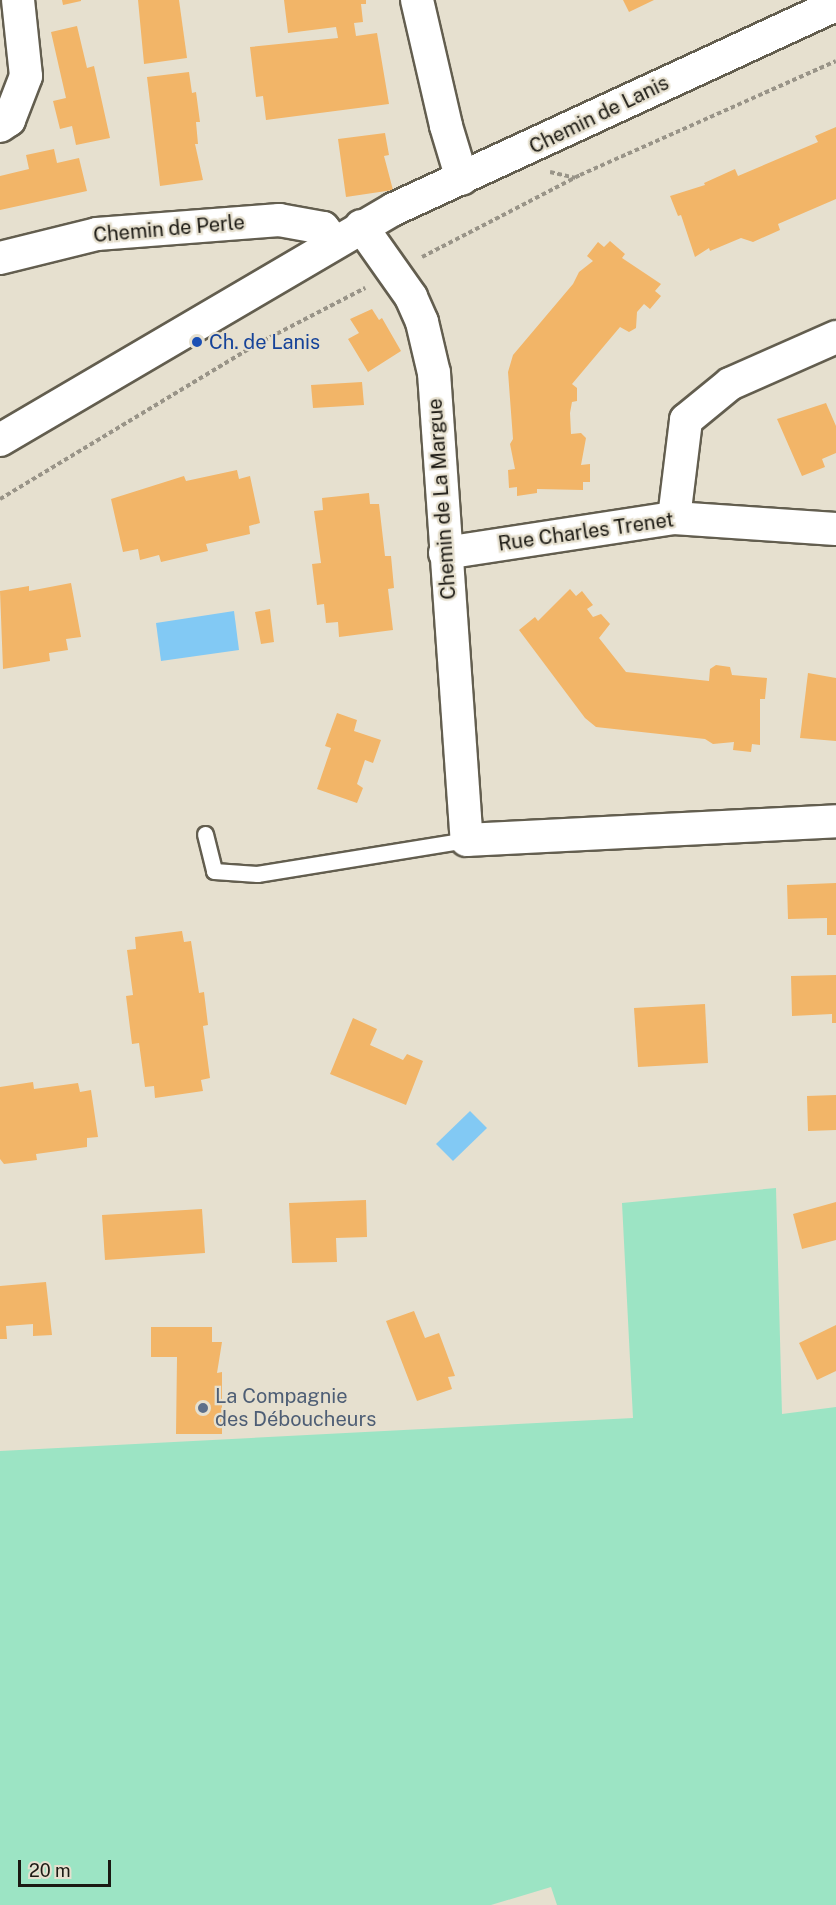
<!DOCTYPE html>
<html>
<head>
<meta charset="utf-8">
<style>
  body { margin:0 }
  #map { position:relative; width:836px; height:1905px; overflow:hidden; background:#e6e0cf; font-family:"Public Sans",sans-serif }
  div>[style] { position:absolute }
  .green>* { inset:0; background:#9ce4c4 }
  .water>* { inset:0; background:#82c9f4 }
  .building>* { inset:0; background:#f2b568 }
  .path>* { height:4px; margin-top:-2px; transform-origin:0; background:repeating-linear-gradient(90deg,#999488 0 4.5px,transparent 0 7.5px) }
  .roads { filter:drop-shadow(2px 0 #635e4f) drop-shadow(-2px 0 #635e4f) drop-shadow(0 2px #635e4f) drop-shadow(0 -2px #635e4f) }
  .service>* { height:15px; margin:-7.5px; padding:0 7.5px; transform-origin:7.5px; border-radius:7.5px; background:#fff }
  .minor>* { height:32px; margin:-16px; padding:0 16px; transform-origin:16px; border-radius:16px; background:#fff }
  .dots>* { width:16px; height:16px; translate:-50% -50%; box-sizing:border-box; border:3px solid #e6e0cf; border-radius:50% }
  span { translate:-50% -50%; white-space:nowrap; text-align:center; line-height:1.15; -webkit-text-stroke:4.5px #e6e0cf; paint-order:stroke }
  .street-label { font-size:20px; color:#1b1913 }
  .transit-label { font-size:20px; color:#164399 }
  .left { translate:0 -50%; text-align:left }
  .service-label { font-size:20px; color:#4e5e75 }
  .scale { position:absolute; left:18px; top:1860px; width:93px; height:27px; box-sizing:border-box; border:3px solid #1b1913; border-top:0; padding-left:8px; font-size:18px; line-height:21px; white-space:nowrap; color:#1b1913; -webkit-text-stroke:4px #e6e0cf; paint-order:stroke }
</style>
</head>
<body>
<div id="map">
  <div class="green">
    <i style="clip-path:polygon(776px 1188px,782px 1414px,836px 1407px,836px 1905px,557px 1905px,551px 1887px,491px 1905px,0 1905px,0 1451px,633px 1418px,622px 1203px)"></i>
  </div>
  <div class="water">
    <i style="clip-path:polygon(234px 611px,239px 650px,161px 661px,156px 623px)"></i>
    <i style="clip-path:polygon(470px 1111px,487px 1128px,453px 1161px,436px 1144px)"></i>
  </div>
  <div class="building">
    <i style="clip-path:polygon(62px 0,81px 0,81px 1px,63px 5px)"></i>
    <i style="clip-path:polygon(138px 0,179px 0,187px 58px,144px 64px)"></i>
    <i style="clip-path:polygon(284px 0,366px 0,366px 4px,361px 4px,363px 22px,354px 23px,356px 36px,377px 33px,389px 104px,266px 120px,263px 96px,256px 97px,250px 47px,338px 38px,336px 27px,288px 33px)"></i>
    <i style="clip-path:polygon(623px 0,654px 0,629px 12px)"></i>
    <i style="clip-path:polygon(77px 26px,87px 68px,94px 66px,110px 138px,76px 145px,72px 126px,60px 129px,53px 101px,66px 98px,51px 32px)"></i>
    <i style="clip-path:polygon(189px 72px,192px 93px,196px 92px,200px 122px,196px 122px,198px 144px,195px 144px,203px 180px,160px 186px,147px 77px)"></i>
    <i style="clip-path:polygon(836px 127px,836px 199px,778px 224px,780px 230px,753px 242px,741px 238px,710px 251px,709px 248px,695px 257px,681px 215px,678px 216px,670px 196px,705px 185px,704px 183px,735px 169px,738px 176px,818px 142px,815px 136px)"></i>
    <i style="clip-path:polygon(385px 133px,389px 155px,384px 156px,393px 190px,346px 197px,338px 139px)"></i>
    <i style="clip-path:polygon(54px 149px,57px 163px,79px 158px,87px 191px,0 210px,0 176px,29px 169px,26px 155px)"></i>
    <i style="clip-path:polygon(610px 241px,625px 254px,622px 258px,661px 284px,655px 291px,661px 296px,650px 309px,644px 304px,637px 312px,636px 328px,629px 332px,620px 327px,572px 384px,577px 388px,577px 401px,572px 402px,570px 413px,571px 434px,581px 433px,586px 438px,581px 465px,590px 464px,590px 482px,583px 482px,583px 490px,537px 489px,537px 493px,517px 496px,517px 487px,509px 488px,508px 470px,515px 469px,510px 444px,513px 439px,508px 372px,513px 355px,573px 284px,579px 272px,593px 261px,587px 256px,598px 242px,604px 247px)"></i>
    <i style="clip-path:polygon(372px 309px,379px 320px,382px 318px,401px 351px,368px 372px,348px 339px,359px 333px,350px 319px)"></i>
    <i style="clip-path:polygon(362px 382px,364px 405px,313px 408px,311px 385px)"></i>
    <i style="clip-path:polygon(826px 403px,836px 426px,836px 453px,822px 459px,825px 467px,802px 476px,777px 419px)"></i>
    <i style="clip-path:polygon(237px 470px,239px 479px,250px 476px,260px 523px,249px 526px,250px 534px,206px 544px,208px 551px,161px 562px,159px 555px,140px 560px,138px 549px,123px 552px,111px 499px,184px 476px,186px 481px)"></i>
    <i style="clip-path:polygon(369px 493px,370px 504px,379px 504px,385px 556px,391px 556px,394px 588px,388px 589px,393px 630px,339px 637px,338px 622px,326px 623px,324px 604px,317px 605px,312px 564px,321px 563px,314px 511px,323px 510px,322px 498px)"></i>
    <i style="clip-path:polygon(71px 583px,81px 637px,66px 639px,68px 650px,49px 653px,50px 661px,3px 669px,0 591px,29px 586px,29px 591px)"></i>
    <i style="clip-path:polygon(570px 589px,576px 596px,582px 591px,593px 605px,587px 609px,593px 617px,601px 614px,610px 624px,599px 638px,626px 672px,709px 681px,710px 669px,716px 665px,730px 667px,732px 675px,767px 678px,765px 699px,760px 699px,760px 745px,752px 744px,751px 752px,733px 750px,734px 742px,713px 744px,705px 739px,596px 727px,585px 718px,519px 630px,535px 617px,538px 621px)"></i>
    <i style="clip-path:polygon(270px 609px,274px 642px,261px 644px,255px 612px)"></i>
    <i style="clip-path:polygon(808px 673px,836px 678px,836px 741px,800px 738px)"></i>
    <i style="clip-path:polygon(337px 713px,357px 720px,354px 731px,381px 740px,373px 763px,365px 760px,357px 784px,363px 788px,357px 803px,317px 789px,331px 748px,325px 746px)"></i>
    <i style="clip-path:polygon(836px 883px,836px 935px,827px 935px,827px 918px,788px 919px,787px 885px)"></i>
    <i style="clip-path:polygon(182px 931px,184px 942px,191px 941px,199px 993px,204px 992px,208px 1025px,203px 1026px,210px 1078px,201px 1080px,203px 1091px,155px 1098px,154px 1086px,145px 1087px,139px 1043px,132px 1044px,126px 996px,133px 995px,127px 950px,136px 949px,135px 937px)"></i>
    <i style="clip-path:polygon(836px 975px,836px 1023px,832px 1023px,832px 1014px,792px 1016px,791px 976px)"></i>
    <i style="clip-path:polygon(705px 1004px,708px 1063px,638px 1067px,634px 1008px)"></i>
    <i style="clip-path:polygon(353px 1018px,377px 1029px,370px 1045px,403px 1060px,407px 1054px,423px 1061px,406px 1105px,330px 1074px)"></i>
    <i style="clip-path:polygon(33px 1082px,34px 1089px,78px 1083px,80px 1092px,91px 1090px,98px 1137px,87px 1138px,87px 1147px,36px 1154px,37px 1160px,4px 1164px,0 1159px,0 1087px)"></i>
    <i style="clip-path:polygon(836px 1095px,836px 1130px,808px 1131px,807px 1096px)"></i>
    <i style="clip-path:polygon(366px 1200px,367px 1237px,336px 1238px,337px 1262px,292px 1263px,289px 1203px)"></i>
    <i style="clip-path:polygon(836px 1202px,836px 1240px,802px 1249px,793px 1214px)"></i>
    <i style="clip-path:polygon(202px 1209px,205px 1253px,105px 1260px,102px 1215px)"></i>
    <i style="clip-path:polygon(46px 1282px,52px 1335px,33px 1336px,33px 1324px,6px 1326px,7px 1339px,0 1339px,0 1286px)"></i>
    <i style="clip-path:polygon(414px 1311px,425px 1338px,439px 1333px,455px 1376px,448px 1377px,452px 1389px,417px 1401px,386px 1321px)"></i>
    <i style="clip-path:polygon(836px 1325px,836px 1371px,817px 1380px,799px 1343px)"></i>
    <i style="clip-path:polygon(151px 1327px,212px 1327px,212px 1342px,222px 1342px,217px 1373px,222px 1372px,222px 1434px,176px 1434px,177px 1357px,151px 1357px)"></i>
  </div>
  <div class="path">
    <i style="left:550px;top:172px;width:26px;rotate:13deg"></i>
    <i style="left:422px;top:257px;width:178px;rotate:-27.4deg"></i>
    <i style="left:580px;top:175px;width:280px;rotate:-24deg"></i>
    <i style="left:0;top:499px;width:300px;rotate:-31.1deg"></i>
    <i style="left:257px;top:344px;width:122px;rotate:-27.4deg"></i>
  </div>
  <div class="roads">
    <div class="service">
      <i style="left:205px;top:834px;width:38px;rotate:76deg"></i>
      <i style="left:214px;top:871px;width:43px;rotate:4deg"></i>
      <i style="left:257px;top:874px;width:213px;rotate:-9.2deg"></i>
    </div>
    <div class="minor">
      <i style="left:417px;top:0;width:129px;rotate:77deg"></i>
      <i style="left:446px;top:126px;width:55px;rotate:73.2deg"></i>
      <i style="left:0;top:126px;width:11px;rotate:-34deg"></i>
      <i style="left:9px;top:120px;width:47px;rotate:-68.9deg"></i>
      <i style="left:26px;top:76px;width:76px;rotate:-96deg"></i>
      <i style="left:361px;top:226px;width:87px;rotate:54.8deg"></i>
      <i style="left:411px;top:297px;width:27px;rotate:66deg"></i>
      <i style="left:422px;top:322px;width:52px;rotate:76.8deg"></i>
      <i style="left:434px;top:373px;width:468px;rotate:86deg"></i>
      <i style="left:467px;top:840px;width:369px;rotate:-2.9deg"></i>
      <i style="left:0;top:258px;width:100px;rotate:-13.9deg"></i>
      <i style="left:97px;top:234px;width:183px;rotate:-4.4deg"></i>
      <i style="left:279px;top:220px;width:45px;rotate:10.3deg"></i>
      <i style="left:323px;top:228px;width:17px;rotate:50deg"></i>
      <i style="left:0;top:440px;width:457px;rotate:-30.4deg"></i>
      <i style="left:394px;top:209px;width:487px;rotate:-24.8deg"></i>
      <i style="left:674px;top:518px;width:99px;rotate:-83deg"></i>
      <i style="left:686px;top:420px;width:57px;rotate:-39.3deg"></i>
      <i style="left:730px;top:384px;width:116px;rotate:-23.9deg"></i>
      <i style="left:445px;top:553px;width:232px;rotate:-8.7deg"></i>
      <i style="left:674px;top:518px;width:162px;rotate:3.9deg"></i>
    </div>
  </div>
  <div class="dots">
    <i style="left:197px;top:342px;background:#1a4fb4"></i>
    <i style="left:203px;top:1408px;background:#5c6f8a"></i>
  </div>
  <div class="street-label">
    <span style="left:599px;top:115px;rotate:-26deg">Chemin de Lanis</span>
    <span style="left:169px;top:229px;rotate:-5deg">Chemin de Perle</span>
    <span style="left:442px;top:499px;rotate:-94deg">Chemin de La Margue</span>
    <span style="left:586px;top:532px;rotate:-8deg">Rue Charles Trenet</span>
  </div>
  <div class="transit-label">
    <span class="left" style="left:209px;top:342px">Ch. de Lanis</span>
  </div>
  <div class="service-label">
    <span class="left" style="left:215px;top:1408px">La Compagnie<br>des Déboucheurs</span>
  </div>
  <div class="scale">20 m</div>
</div>
</body>
</html>
